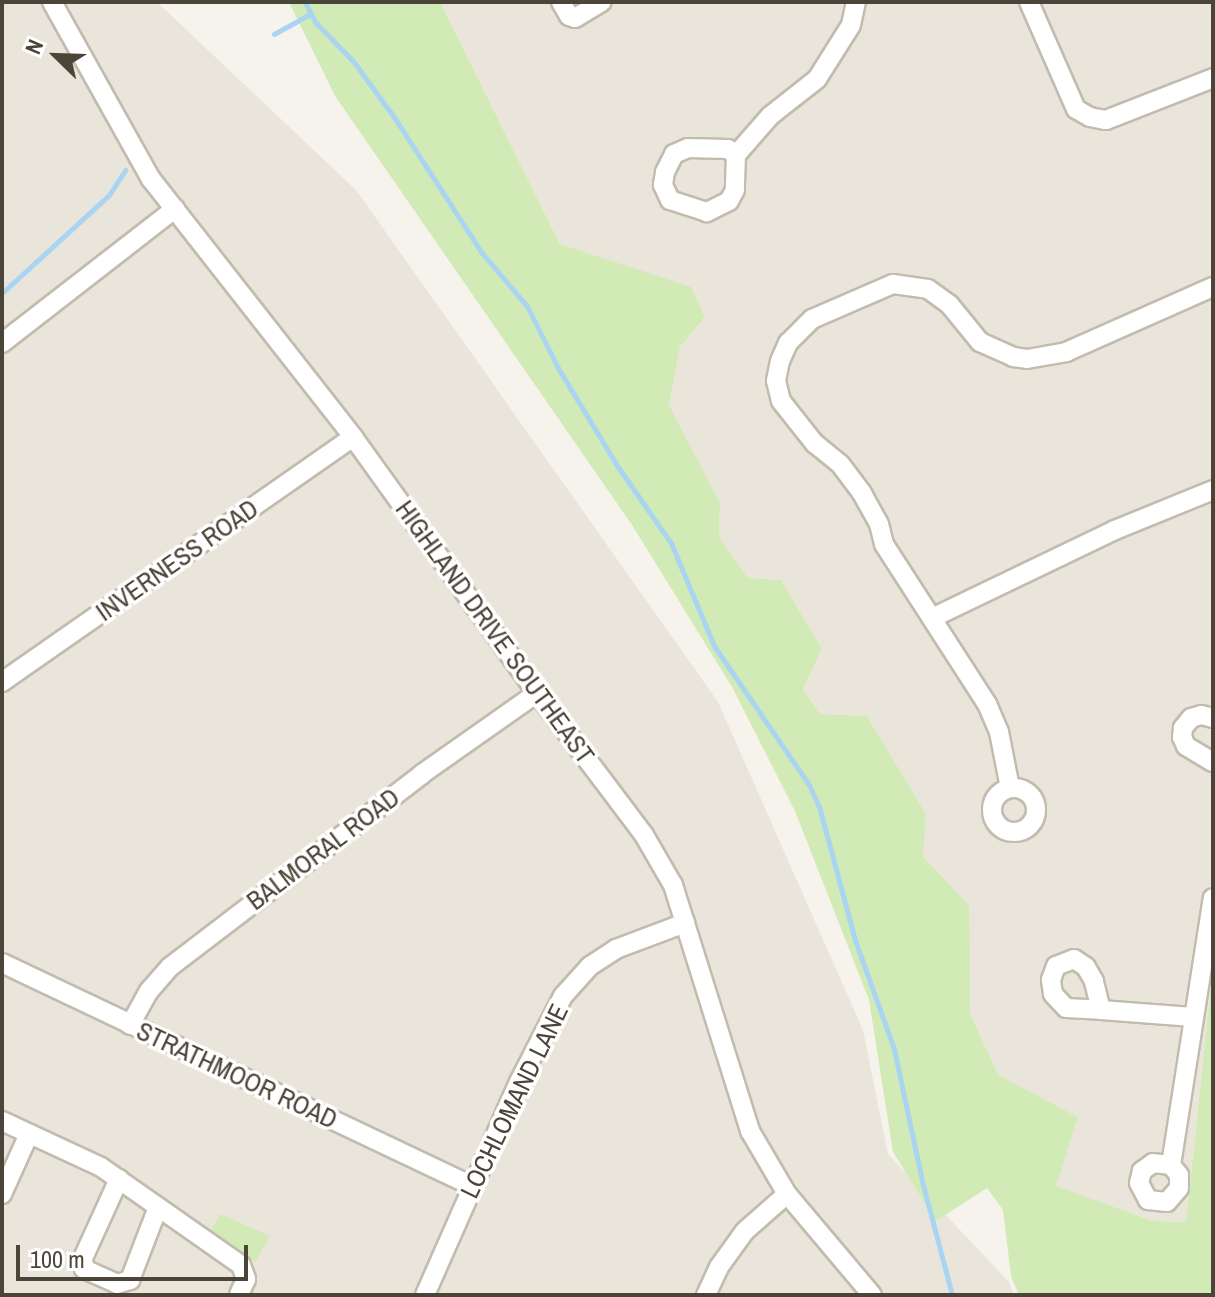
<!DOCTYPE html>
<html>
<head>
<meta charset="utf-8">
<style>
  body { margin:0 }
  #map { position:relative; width:1215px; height:1297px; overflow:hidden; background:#f6f3ec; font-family:"Archivo Narrow",sans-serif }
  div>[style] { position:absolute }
  .residential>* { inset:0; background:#eae5da }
  .green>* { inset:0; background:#d2eab5 }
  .stream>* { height:5px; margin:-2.5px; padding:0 2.5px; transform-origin:2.5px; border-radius:2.5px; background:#a9d4f2 }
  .roads { filter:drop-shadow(2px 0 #c2bbae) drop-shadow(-2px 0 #c2bbae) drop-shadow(0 2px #c2bbae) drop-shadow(0 -2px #c2bbae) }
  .street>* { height:18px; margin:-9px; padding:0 9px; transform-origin:9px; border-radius:9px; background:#fff }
  .street>.ring { margin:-9px; padding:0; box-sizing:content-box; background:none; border:18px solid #fff; border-radius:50% }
  span { translate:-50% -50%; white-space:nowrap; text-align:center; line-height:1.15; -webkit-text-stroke:7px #fff; paint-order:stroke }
  .street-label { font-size:26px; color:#4b4439 }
  .frame { position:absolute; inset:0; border:4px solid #4b4439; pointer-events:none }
  .north { position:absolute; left:16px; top:16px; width:80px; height:80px; -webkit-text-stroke:6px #fff; paint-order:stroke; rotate:293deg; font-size:22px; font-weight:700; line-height:32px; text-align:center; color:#4b4439 }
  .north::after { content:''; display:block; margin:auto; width:28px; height:36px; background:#4b4439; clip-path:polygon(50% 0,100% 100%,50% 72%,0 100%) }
  .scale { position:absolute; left:16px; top:1245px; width:232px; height:36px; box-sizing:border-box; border:4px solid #4b4439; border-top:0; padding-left:10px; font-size:24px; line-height:28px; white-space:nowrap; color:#4b4439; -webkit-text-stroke:6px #fff; paint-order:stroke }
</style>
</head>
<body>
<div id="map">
  <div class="residential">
    <i style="clip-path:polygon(2px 2px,157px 2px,356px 190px,718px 702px,863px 1030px,888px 1154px,1009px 1282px,1014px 1295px,2px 1295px)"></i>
    <i style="clip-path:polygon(440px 2px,1213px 2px,1213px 968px,1186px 1222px,1153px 1221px,1055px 1186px,1078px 1117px,998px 1076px,970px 1013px,968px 905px,922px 857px,926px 814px,867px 716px,820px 714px,803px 689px,822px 649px,781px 580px,748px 578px,719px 537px,720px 503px,669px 405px,680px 347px,705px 317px,691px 288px,560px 244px)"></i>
  </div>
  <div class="green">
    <i style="clip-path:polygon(289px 2px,440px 2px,560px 244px,691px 287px,705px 317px,680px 347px,669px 405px,720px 503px,719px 537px,748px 578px,781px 580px,822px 649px,803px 689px,820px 714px,867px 716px,926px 814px,923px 857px,969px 905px,970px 1013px,998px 1075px,1078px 1117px,1056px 1186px,1153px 1221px,1186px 1222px,1213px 968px,1213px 1295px,1019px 1295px,1011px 1276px,1003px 1210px,987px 1188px,936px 1221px,893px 1152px,869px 1000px,795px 811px,732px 687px,632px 525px,335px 96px)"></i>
    <i style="clip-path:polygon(220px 1214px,270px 1236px,255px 1262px,211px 1230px)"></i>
  </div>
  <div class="stream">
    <i style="left:305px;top:2px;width:22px;rotate:63deg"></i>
    <i style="left:315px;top:22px;width:54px;rotate:45.7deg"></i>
    <i style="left:353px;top:61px;width:69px;rotate:53.8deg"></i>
    <i style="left:394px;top:117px;width:162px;rotate:57.1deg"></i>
    <i style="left:482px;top:253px;width:70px;rotate:49.7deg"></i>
    <i style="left:527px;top:306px;width:69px;rotate:63.4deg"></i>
    <i style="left:558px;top:368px;width:116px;rotate:58.8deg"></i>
    <i style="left:618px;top:467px;width:93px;rotate:55.1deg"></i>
    <i style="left:671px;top:543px;width:112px;rotate:67.3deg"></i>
    <i style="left:714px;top:646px;width:168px;rotate:55.6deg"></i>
    <i style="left:809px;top:785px;width:23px;rotate:65deg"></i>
    <i style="left:819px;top:806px;width:139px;rotate:75deg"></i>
    <i style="left:855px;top:940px;width:116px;rotate:70.3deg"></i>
    <i style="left:894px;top:1049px;width:139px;rotate:78deg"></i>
    <i style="left:923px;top:1185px;width:114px;rotate:75.2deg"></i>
    <i style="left:274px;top:34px;width:41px;rotate:-29.1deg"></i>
    <i style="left:2px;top:293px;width:145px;rotate:-42.5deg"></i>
    <i style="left:109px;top:195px;width:30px;rotate:-57deg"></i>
  </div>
  <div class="roads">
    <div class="street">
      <i style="left:52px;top:2px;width:203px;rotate:60.8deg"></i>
      <i style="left:151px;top:179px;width:328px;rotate:51.9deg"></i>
      <i style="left:353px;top:437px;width:315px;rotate:54.3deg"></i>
      <i style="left:537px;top:693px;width:178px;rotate:53deg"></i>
      <i style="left:644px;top:835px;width:58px;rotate:59.9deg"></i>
      <i style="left:673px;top:885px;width:258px;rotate:72.6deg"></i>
      <i style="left:750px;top:1131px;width:73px;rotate:59.6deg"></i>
      <i style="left:787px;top:1194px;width:132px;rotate:49.9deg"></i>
      <i style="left:561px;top:2px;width:16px;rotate:60deg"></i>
      <i style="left:569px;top:16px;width:6px;rotate:18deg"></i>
      <i style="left:575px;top:18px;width:31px;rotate:-31deg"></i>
      <i style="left:1029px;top:2px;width:117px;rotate:66.3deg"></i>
      <i style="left:1076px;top:109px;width:16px;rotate:30deg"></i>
      <i style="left:1090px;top:117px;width:16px;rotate:11deg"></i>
      <i style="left:1106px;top:120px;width:115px;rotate:-21.4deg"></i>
      <i style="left:688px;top:148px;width:40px;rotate:1.4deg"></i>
      <i style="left:728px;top:149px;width:10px;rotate:37deg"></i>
      <i style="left:736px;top:155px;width:35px;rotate:92deg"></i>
      <i style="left:735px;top:190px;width:13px;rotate:119deg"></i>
      <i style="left:729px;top:201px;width:25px;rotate:153deg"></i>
      <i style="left:707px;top:212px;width:39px;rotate:-162deg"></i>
      <i style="left:670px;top:200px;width:17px;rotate:-115deg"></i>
      <i style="left:663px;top:185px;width:13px;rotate:-81deg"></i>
      <i style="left:665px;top:172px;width:20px;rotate:-63deg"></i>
      <i style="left:674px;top:154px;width:15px;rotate:-23deg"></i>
      <i style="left:736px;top:155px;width:52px;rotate:-48.9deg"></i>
      <i style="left:770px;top:116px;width:60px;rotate:-38.2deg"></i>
      <i style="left:817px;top:79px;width:64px;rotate:-57.8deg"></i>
      <i style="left:851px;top:25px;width:24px;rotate:-78deg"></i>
      <i style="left:2px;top:343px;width:219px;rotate:-37.8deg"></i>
      <i style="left:932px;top:618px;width:203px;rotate:-25.7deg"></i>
      <i style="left:1115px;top:530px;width:106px;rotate:-22.2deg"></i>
      <i style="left:2px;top:682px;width:428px;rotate:-34.9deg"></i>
      <i style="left:1213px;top:718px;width:12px;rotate:-166deg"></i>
      <i style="left:1201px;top:715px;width:10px;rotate:163deg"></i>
      <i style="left:1191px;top:718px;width:13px;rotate:129deg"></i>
      <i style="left:1183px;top:728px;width:9px;rotate:96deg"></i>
      <i style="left:1182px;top:737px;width:10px;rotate:66deg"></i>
      <i style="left:1186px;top:746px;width:31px;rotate:31deg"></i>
      <i style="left:1010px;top:788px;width:57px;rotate:-101.1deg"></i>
      <i style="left:999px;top:732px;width:30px;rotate:-113deg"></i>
      <i style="left:987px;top:704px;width:190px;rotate:-122.8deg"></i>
      <i style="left:884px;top:544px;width:21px;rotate:-104deg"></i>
      <i style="left:879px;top:524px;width:35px;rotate:-119deg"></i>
      <i style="left:862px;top:493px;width:36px;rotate:-127deg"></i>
      <i style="left:840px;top:464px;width:32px;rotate:-141deg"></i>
      <i style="left:815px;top:444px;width:55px;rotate:-128.3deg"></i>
      <i style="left:781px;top:401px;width:21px;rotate:-104deg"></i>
      <i style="left:776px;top:381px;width:20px;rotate:-79deg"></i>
      <i style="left:780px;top:361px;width:20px;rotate:-66deg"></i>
      <i style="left:788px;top:343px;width:34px;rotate:-45deg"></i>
      <i style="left:812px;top:319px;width:88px;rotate:-23.4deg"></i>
      <i style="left:893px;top:284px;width:35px;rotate:8deg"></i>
      <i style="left:928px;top:289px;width:26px;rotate:36deg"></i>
      <i style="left:949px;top:304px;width:49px;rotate:50.8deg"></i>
      <i style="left:980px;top:342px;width:36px;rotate:24deg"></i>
      <i style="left:1013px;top:357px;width:14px;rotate:8deg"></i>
      <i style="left:1027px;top:359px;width:40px;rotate:-10deg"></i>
      <i style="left:1066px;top:352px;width:161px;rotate:-23.9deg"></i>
      <i class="ring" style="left:992px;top:788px;width:26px;height:26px"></i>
      <i style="left:2px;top:963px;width:520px;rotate:25.38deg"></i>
      <i style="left:1101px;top:1010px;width:30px;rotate:-104deg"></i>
      <i style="left:1094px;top:981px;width:16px;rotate:-120deg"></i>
      <i style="left:1086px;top:967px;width:14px;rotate:-146deg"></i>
      <i style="left:1074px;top:959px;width:19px;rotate:159deg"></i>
      <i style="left:1056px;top:966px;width:15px;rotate:110deg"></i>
      <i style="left:1051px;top:980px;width:14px;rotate:82deg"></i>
      <i style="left:1053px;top:994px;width:19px;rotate:47deg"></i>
      <i style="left:1066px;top:1008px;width:35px;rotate:3deg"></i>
      <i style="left:1101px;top:1010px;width:92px;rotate:4.4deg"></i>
      <i style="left:130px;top:1025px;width:39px;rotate:-61deg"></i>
      <i style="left:149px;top:991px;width:32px;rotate:-49deg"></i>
      <i style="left:170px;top:967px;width:317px;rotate:-37.4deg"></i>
      <i style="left:422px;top:774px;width:141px;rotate:-35.2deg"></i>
      <i style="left:2px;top:1121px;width:109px;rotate:24.9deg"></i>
      <i style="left:101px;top:1167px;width:171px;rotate:35deg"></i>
      <i style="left:241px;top:1265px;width:15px;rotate:70deg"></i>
      <i style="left:246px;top:1279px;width:17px;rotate:114deg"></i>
      <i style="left:1171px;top:1165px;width:18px;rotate:-174deg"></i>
      <i style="left:1153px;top:1163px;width:14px;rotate:144deg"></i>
      <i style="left:1142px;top:1171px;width:12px;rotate:104deg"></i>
      <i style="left:1139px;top:1183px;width:19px;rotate:62deg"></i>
      <i style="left:1148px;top:1200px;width:19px;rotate:6deg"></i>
      <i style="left:1167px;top:1202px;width:18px;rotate:-49deg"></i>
      <i style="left:1179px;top:1188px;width:13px;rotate:-90deg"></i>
      <i style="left:1179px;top:1175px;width:13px;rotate:-129deg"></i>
      <i style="left:1171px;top:1165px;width:270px;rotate:-81.1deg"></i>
      <i style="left:119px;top:1179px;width:87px;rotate:114.5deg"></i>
      <i style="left:83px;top:1258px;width:11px;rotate:85deg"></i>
      <i style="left:84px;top:1269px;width:36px;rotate:24deg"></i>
      <i style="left:117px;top:1284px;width:14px;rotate:-17deg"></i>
      <i style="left:130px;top:1280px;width:78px;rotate:-69deg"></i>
      <i style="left:2px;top:1194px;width:66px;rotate:-65.8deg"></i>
      <i style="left:425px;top:1295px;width:233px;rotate:-66.2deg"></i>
      <i style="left:519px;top:1082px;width:97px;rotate:-62.9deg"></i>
      <i style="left:563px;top:996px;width:40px;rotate:-48deg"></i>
      <i style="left:590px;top:966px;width:31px;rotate:-33deg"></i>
      <i style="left:616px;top:949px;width:74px;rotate:-20.6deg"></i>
      <i style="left:706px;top:1295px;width:31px;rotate:-65deg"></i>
      <i style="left:719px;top:1267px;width:44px;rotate:-54.2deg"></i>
      <i style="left:745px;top:1231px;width:56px;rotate:-41.4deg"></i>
    </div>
  </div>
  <div class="street-label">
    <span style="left:177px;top:560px;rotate:-35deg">INVERNESS ROAD</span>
    <span style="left:495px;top:632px;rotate:54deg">HIGHLAND DRIVE SOUTHEAST</span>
    <span style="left:323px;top:849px;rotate:-37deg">BALMORAL ROAD</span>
    <span style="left:237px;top:1075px;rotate:25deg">STRATHMOOR ROAD</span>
    <span style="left:514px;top:1101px;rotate:-64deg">LOCHLOMAND LANE</span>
  </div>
  <div class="frame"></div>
  <div class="north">N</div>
  <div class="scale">100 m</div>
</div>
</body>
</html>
